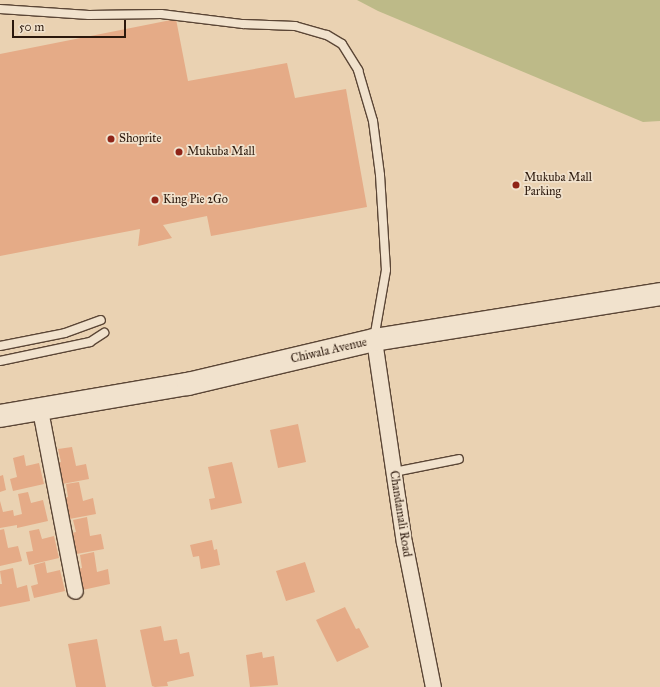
<!DOCTYPE html>
<html>
<head>
<meta charset="utf-8">
<style>
  body { margin:0 }
  #map { position:relative; width:660px; height:687px; overflow:hidden; background:#ead2b2; font-family:"IM FELL Great Primer",serif }
  div>[style] { position:absolute }
  .green>* { inset:0; background:#bdba88 }
  .building>* { inset:0; background:#e5ab87 }
  .roads { filter:drop-shadow(1px 0 #5b4636) drop-shadow(-1px 0 #5b4636) drop-shadow(0 1px #5b4636) drop-shadow(0 -1px #5b4636) }
  .lane>* { height:8px; margin:-4px; padding:0 4px; transform-origin:4px; border-radius:4px; background:#f1e2cd }
  .street>* { height:15px; margin:-7.5px; padding:0 7.5px; transform-origin:7.5px; border-radius:7.5px; background:#f1e2cd }
  .secondary>* { height:22px; margin:-11px; padding:0 11px; transform-origin:11px; border-radius:11px; background:#f1e2cd }
  .dots>* { width:11px; height:11px; translate:-50% -50%; box-sizing:border-box; border:2px solid #f1e2cd; border-radius:50% }
  span { translate:-50% -50%; white-space:nowrap; text-align:center; line-height:1.15; -webkit-text-stroke:3.5px #f1e2cd; paint-order:stroke }
  .poi-label { font-size:12px; color:#2b180c }
  .left { translate:0 -50%; text-align:left }
  .street-label { font-size:12px; color:#2b180c }
  .scale { position:absolute; left:12px; top:20px; width:114px; height:18px; box-sizing:border-box; border:2px solid #2b180c; border-top:0; padding-left:5px; font-size:12px; line-height:14px; white-space:nowrap; color:#2b180c; -webkit-text-stroke:3px #f1e2cd; paint-order:stroke }
</style>
</head>
<body>
<div id="map">
  <div class="green">
    <i style="clip-path:polygon(357px 0,660px 0,660px 121px,643px 122px,378px 11px)"></i>
  </div>
  <div class="building">
    <i style="clip-path:polygon(176px 19px,188px 81px,287px 63px,295px 98px,346px 89px,367px 207px,211px 236px,207px 216px,163px 225px,172px 238px,138px 246px,140px 229px,0 256px,0 54px)"></i>
    <i style="clip-path:polygon(298px 424px,306px 462px,278px 468px,270px 430px)"></i>
    <i style="clip-path:polygon(72px 447px,76px 466px,86px 464px,89px 479px,57px 485px,53px 464px,61px 462px,58px 449px)"></i>
    <i style="clip-path:polygon(24px 455px,26px 466px,39px 463px,44px 484px,13px 491px,10px 479px,17px 477px,13px 458px)"></i>
    <i style="clip-path:polygon(232px 462px,242px 503px,211px 510px,209px 499px,215px 498px,208px 467px)"></i>
    <i style="clip-path:polygon(3px 475px,6px 490px,0 492px,0 476px)"></i>
    <i style="clip-path:polygon(79px 482px,83px 501px,93px 498px,96px 514px,64px 520px,60px 499px,68px 497px,66px 484px)"></i>
    <i style="clip-path:polygon(28px 492px,31px 503px,43px 500px,48px 521px,17px 528px,17px 525px,0 528px,0 501px,3px 512px,13px 510px,14px 516px,22px 514px,18px 494px)"></i>
    <i style="clip-path:polygon(87px 517px,90px 536px,101px 534px,104px 549px,71px 555px,67px 534px,76px 532px,73px 520px)"></i>
    <i style="clip-path:polygon(4px 529px,8px 548px,18px 546px,22px 561px,0 566px,0 530px)"></i>
    <i style="clip-path:polygon(39px 529px,42px 539px,54px 536px,59px 558px,29px 565px,26px 552px,33px 551px,29px 531px)"></i>
    <i style="clip-path:polygon(212px 540px,214px 550px,217px 549px,220px 565px,201px 569px,199px 556px,193px 557px,190px 545px)"></i>
    <i style="clip-path:polygon(94px 552px,97px 572px,108px 569px,110px 584px,78px 591px,74px 570px,82px 568px,80px 555px)"></i>
    <i style="clip-path:polygon(45px 562px,47px 573px,60px 570px,65px 591px,34px 598px,31px 586px,38px 584px,34px 565px)"></i>
    <i style="clip-path:polygon(305px 562px,315px 592px,286px 601px,276px 571px)"></i>
    <i style="clip-path:polygon(13px 568px,17px 588px,27px 585px,30px 601px,0 607px,0 584px,2px 584px,0 571px)"></i>
    <i style="clip-path:polygon(345px 607px,356px 629px,359px 628px,369px 647px,337px 662px,316px 620px)"></i>
    <i style="clip-path:polygon(161px 626px,164px 641px,177px 639px,180px 654px,189px 652px,194px 676px,167px 682px,168px 686px,155px 687px,152px 686px,140px 630px)"></i>
    <i style="clip-path:polygon(97px 639px,106px 687px,76px 687px,68px 644px)"></i>
    <i style="clip-path:polygon(262px 652px,263px 658px,274px 656px,278px 685px,250px 687px,246px 655px)"></i>
  </div>
  <div class="roads">
    <div class="lane">
      <i style="left:0;top:9px;width:89px;rotate:3.9deg"></i>
      <i style="left:89px;top:15px;width:72px;rotate:-0.8deg"></i>
      <i style="left:161px;top:14px;width:83px;rotate:7deg"></i>
      <i style="left:243px;top:24px;width:52px;rotate:2.2deg"></i>
      <i style="left:295px;top:26px;width:33px;rotate:16deg"></i>
      <i style="left:327px;top:35px;width:17px;rotate:31deg"></i>
      <i style="left:342px;top:44px;width:31px;rotate:58deg"></i>
      <i style="left:358px;top:70px;width:53px;rotate:73.6deg"></i>
      <i style="left:373px;top:121px;width:54px;rotate:82.6deg"></i>
      <i style="left:380px;top:175px;width:95px;rotate:86.4deg"></i>
      <i style="left:386px;top:270px;width:70px;rotate:99.9deg"></i>
      <i style="left:0;top:346px;width:66px;rotate:-11.3deg"></i>
      <i style="left:65px;top:333px;width:38px;rotate:-20deg"></i>
      <i style="left:0;top:361px;width:92px;rotate:-11.9deg"></i>
      <i style="left:90px;top:342px;width:17px;rotate:-33deg"></i>
      <i style="left:394px;top:472px;width:66px;rotate:-11.3deg"></i>
    </div>
    <div class="street">
      <i style="left:374px;top:340px;width:204px;rotate:81.6deg"></i>
      <i style="left:404px;top:542px;width:148px;rotate:78.7deg"></i>
      <i style="left:40px;top:410px;width:184px;rotate:79.1deg"></i>
    </div>
    <div class="secondary">
      <i style="left:0;top:416px;width:191px;rotate:-9.7deg"></i>
      <i style="left:188px;top:384px;width:191px;rotate:-13.3deg"></i>
      <i style="left:374px;top:340px;width:290px;rotate:-9.1deg"></i>
    </div>
  </div>
  <div class="dots">
    <i style="left:111px;top:139px;background:#8f2418"></i>
    <i style="left:179px;top:152px;background:#8f2418"></i>
    <i style="left:516px;top:185px;background:#8f2418"></i>
    <i style="left:155px;top:200px;background:#8f2418"></i>
  </div>
  <div class="poi-label">
    <span class="left" style="left:119px;top:139px">Shoprite</span>
    <span class="left" style="left:187px;top:152px">Mukuba Mall</span>
    <span class="left" style="left:524px;top:185px">Mukuba Mall<br>Parking</span>
    <span class="left" style="left:163px;top:200px">King Pie 2Go</span>
  </div>
  <div class="street-label">
    <span style="left:329px;top:351px;rotate:-13deg">Chiwala Avenue</span>
    <span style="left:400px;top:514px;rotate:81deg">Chandamali Road</span>
  </div>
  <div class="scale">50 m</div>
</div>
</body>
</html>
